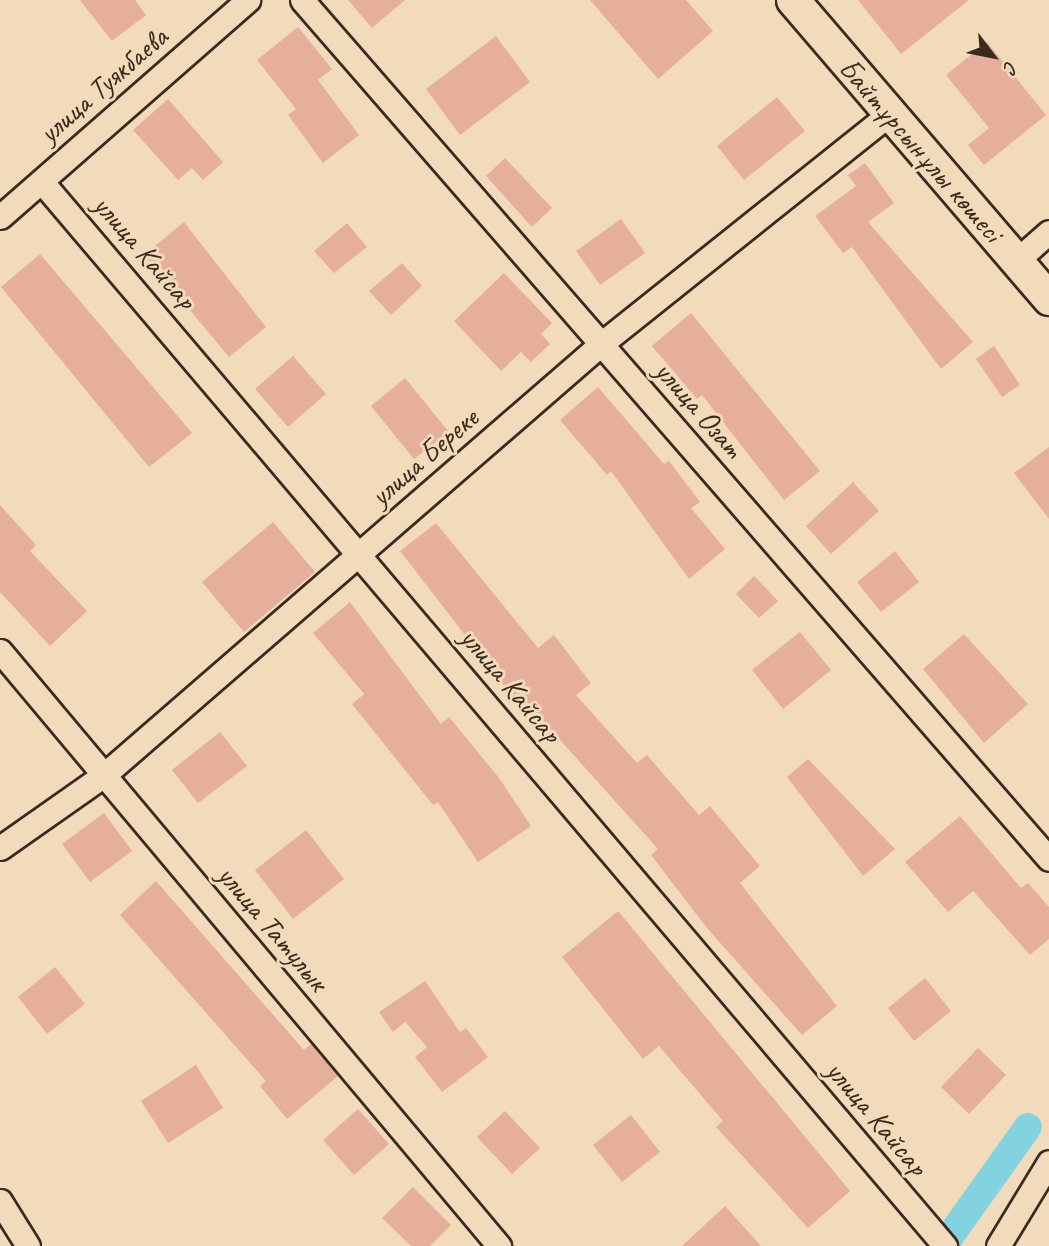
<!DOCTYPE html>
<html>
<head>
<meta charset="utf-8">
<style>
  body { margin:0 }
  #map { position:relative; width:1049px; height:1246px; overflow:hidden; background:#f1dbba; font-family:Caveat,sans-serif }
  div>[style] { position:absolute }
  .canal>* { height:28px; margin:-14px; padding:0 14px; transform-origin:14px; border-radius:14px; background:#82d2df }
  .building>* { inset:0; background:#e6af9c }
  .roads { filter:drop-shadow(2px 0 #3b2a1e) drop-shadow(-2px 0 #3b2a1e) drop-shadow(0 2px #3b2a1e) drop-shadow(0 -2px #3b2a1e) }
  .street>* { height:23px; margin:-11.5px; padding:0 11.5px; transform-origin:11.5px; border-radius:11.5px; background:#f1dbba }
  .secondary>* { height:32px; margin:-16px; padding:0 16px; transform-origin:16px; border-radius:16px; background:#f1dbba }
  span { translate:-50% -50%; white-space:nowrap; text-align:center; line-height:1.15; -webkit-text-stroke:6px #f1dbba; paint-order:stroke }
  .street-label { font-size:30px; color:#3b2a1e }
  .north { position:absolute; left:958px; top:21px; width:70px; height:70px; -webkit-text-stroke:5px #f1dbba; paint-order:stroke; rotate:122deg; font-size:19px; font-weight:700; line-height:28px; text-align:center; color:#3b2a1e }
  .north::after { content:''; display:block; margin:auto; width:24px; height:32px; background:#3b2a1e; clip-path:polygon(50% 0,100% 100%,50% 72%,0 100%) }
</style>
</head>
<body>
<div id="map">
  <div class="canal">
    <i style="left:943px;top:1246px;width:146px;rotate:-54.5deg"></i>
  </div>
  <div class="building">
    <i style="clip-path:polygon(80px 0,135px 0,146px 15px,112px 41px)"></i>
    <i style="clip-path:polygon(348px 0,405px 0,372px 28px)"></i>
    <i style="clip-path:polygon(590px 0,686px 0,713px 31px,658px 79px)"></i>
    <i style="clip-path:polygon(858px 0,969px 0,901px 54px)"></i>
    <i style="clip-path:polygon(298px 27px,332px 69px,318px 80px,359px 135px,323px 163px,288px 115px,296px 109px,257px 60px)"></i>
    <i style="clip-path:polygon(496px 36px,530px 82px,460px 135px,426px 89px)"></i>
    <i style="clip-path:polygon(987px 42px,1046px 115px,984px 165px,968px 145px,989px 128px,946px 75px)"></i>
    <i style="clip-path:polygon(777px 97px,805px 131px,744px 180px,717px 146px)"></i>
    <i style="clip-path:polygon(168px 99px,223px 162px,203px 180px,192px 168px,178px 180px,133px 130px)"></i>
    <i style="clip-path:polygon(505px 158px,552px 208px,532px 227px,486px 176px)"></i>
    <i style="clip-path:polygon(865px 163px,894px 203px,868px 222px,973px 342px,941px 369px,852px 247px,843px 253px,815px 216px,856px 186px,848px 175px)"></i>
    <i style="clip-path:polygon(621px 219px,645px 253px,600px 285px,576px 251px)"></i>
    <i style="clip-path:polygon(184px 222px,266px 327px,229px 357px,144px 255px)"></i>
    <i style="clip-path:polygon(347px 223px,367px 247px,334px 273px,314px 251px)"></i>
    <i style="clip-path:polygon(40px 254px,192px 433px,149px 467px,1px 287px)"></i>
    <i style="clip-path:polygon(402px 263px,422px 286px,391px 315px,369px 291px)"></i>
    <i style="clip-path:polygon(504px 273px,552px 323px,541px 334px,550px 344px,531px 362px,521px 352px,501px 371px,454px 321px)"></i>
    <i style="clip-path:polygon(691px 313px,820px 471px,784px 500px,702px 395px,697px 399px,652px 346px)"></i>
    <i style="clip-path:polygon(994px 346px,1020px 385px,1002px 397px,976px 359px)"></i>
    <i style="clip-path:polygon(293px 356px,326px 394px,288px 427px,255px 389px)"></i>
    <i style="clip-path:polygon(405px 378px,449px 432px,414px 459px,371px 406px)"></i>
    <i style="clip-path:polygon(598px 387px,664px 464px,669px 461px,700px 502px,691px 508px,725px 549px,689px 579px,611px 471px,607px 475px,560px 420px)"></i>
    <i style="clip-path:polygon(1049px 447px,1049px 519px,1014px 473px)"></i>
    <i style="clip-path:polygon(853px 482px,879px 511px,831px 554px,806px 526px)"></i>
    <i style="clip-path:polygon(0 505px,36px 545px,30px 551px,87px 611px,50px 646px,0 592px)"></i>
    <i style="clip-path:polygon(273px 522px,315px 572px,244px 632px,202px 582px)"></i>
    <i style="clip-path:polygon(436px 523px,538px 648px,554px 635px,591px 683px,576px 695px,637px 763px,647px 755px,699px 815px,710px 806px,760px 866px,740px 883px,837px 1006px,802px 1035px,707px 928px,651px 855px,658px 849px,543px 721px,536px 727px,400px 551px)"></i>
    <i style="clip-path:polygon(895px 551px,919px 582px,881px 612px,857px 582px)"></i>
    <i style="clip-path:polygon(754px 576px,778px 601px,759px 618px,736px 594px)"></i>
    <i style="clip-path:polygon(350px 602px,441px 724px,449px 717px,499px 778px,531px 826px,478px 862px,438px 802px,433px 805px,352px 704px,364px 694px,313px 633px)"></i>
    <i style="clip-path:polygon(800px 632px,831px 670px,783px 709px,752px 670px)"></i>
    <i style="clip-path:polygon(964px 634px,1028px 704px,984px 743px,923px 669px)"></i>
    <i style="clip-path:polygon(220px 732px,247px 766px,198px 803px,172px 770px)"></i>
    <i style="clip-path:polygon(808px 759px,895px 849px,863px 876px,787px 777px)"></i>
    <i style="clip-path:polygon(104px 813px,132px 851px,90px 882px,62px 844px)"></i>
    <i style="clip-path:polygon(960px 816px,1021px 888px,1028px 883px,1049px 907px,1049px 939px,1030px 955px,973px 891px,948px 912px,905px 862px)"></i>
    <i style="clip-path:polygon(306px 830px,344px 879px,293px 919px,255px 870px)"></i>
    <i style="clip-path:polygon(156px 881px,304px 1050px,311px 1044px,338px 1076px,287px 1119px,260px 1086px,266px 1081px,120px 915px)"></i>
    <i style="clip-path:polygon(618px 911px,850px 1191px,808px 1228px,716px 1127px,723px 1121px,659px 1046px,643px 1059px,562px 957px)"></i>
    <i style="clip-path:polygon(55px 967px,85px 1004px,47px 1034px,18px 997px)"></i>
    <i style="clip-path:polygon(925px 978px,951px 1011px,914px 1041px,888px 1008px)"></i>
    <i style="clip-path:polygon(425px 981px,460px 1032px,466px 1028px,488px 1057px,442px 1092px,415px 1057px,427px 1047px,405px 1022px,393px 1032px,379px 1012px)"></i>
    <i style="clip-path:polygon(978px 1048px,1006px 1075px,969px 1114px,941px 1087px)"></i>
    <i style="clip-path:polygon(196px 1065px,223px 1108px,168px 1143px,141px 1101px)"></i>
    <i style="clip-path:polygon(358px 1109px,389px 1144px,354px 1175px,323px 1140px)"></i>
    <i style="clip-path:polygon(505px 1111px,540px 1148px,512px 1174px,477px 1137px)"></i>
    <i style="clip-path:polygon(631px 1115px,660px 1152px,622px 1182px,593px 1145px)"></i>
    <i style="clip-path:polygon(413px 1187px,451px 1225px,430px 1246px,411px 1246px,382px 1218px)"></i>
    <i style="clip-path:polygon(725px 1206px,761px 1246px,682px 1246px)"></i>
  </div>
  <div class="roads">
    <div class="street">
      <i style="left:302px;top:0;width:1138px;rotate:48.99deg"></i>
      <i style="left:42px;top:182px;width:1396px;rotate:49.68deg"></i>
      <i style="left:0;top:217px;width:330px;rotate:-41.2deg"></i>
      <i style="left:1016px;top:261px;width:44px;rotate:-41.3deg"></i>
      <i style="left:0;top:651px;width:777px;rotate:50.01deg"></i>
      <i style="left:0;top:848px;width:127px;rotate:-35.1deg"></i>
      <i style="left:104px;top:775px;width:658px;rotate:-40.93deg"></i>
      <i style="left:601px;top:344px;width:370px;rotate:-38.6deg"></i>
      <i style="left:0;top:1201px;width:53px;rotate:58.1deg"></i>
      <i style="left:998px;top:1246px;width:98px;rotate:-58.7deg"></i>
    </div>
    <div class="secondary">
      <i style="left:793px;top:0;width:394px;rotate:49.4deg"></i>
    </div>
  </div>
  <div class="street-label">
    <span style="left:103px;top:85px;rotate:-41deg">улица Туякбаева</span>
    <span style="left:921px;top:150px;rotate:49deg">Байтұрсынұлы көшесі</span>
    <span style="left:145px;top:252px;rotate:49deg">улица Кайсар</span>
    <span style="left:699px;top:409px;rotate:49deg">улица Озат</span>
    <span style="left:424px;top:457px;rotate:-41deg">улица Береке</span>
    <span style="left:511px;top:685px;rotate:50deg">улица Кайсар</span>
    <span style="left:273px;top:928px;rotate:50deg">улица Татулык</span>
    <span style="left:877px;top:1118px;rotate:50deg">улица Кайсар</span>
  </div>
  <div class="north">С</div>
</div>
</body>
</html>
